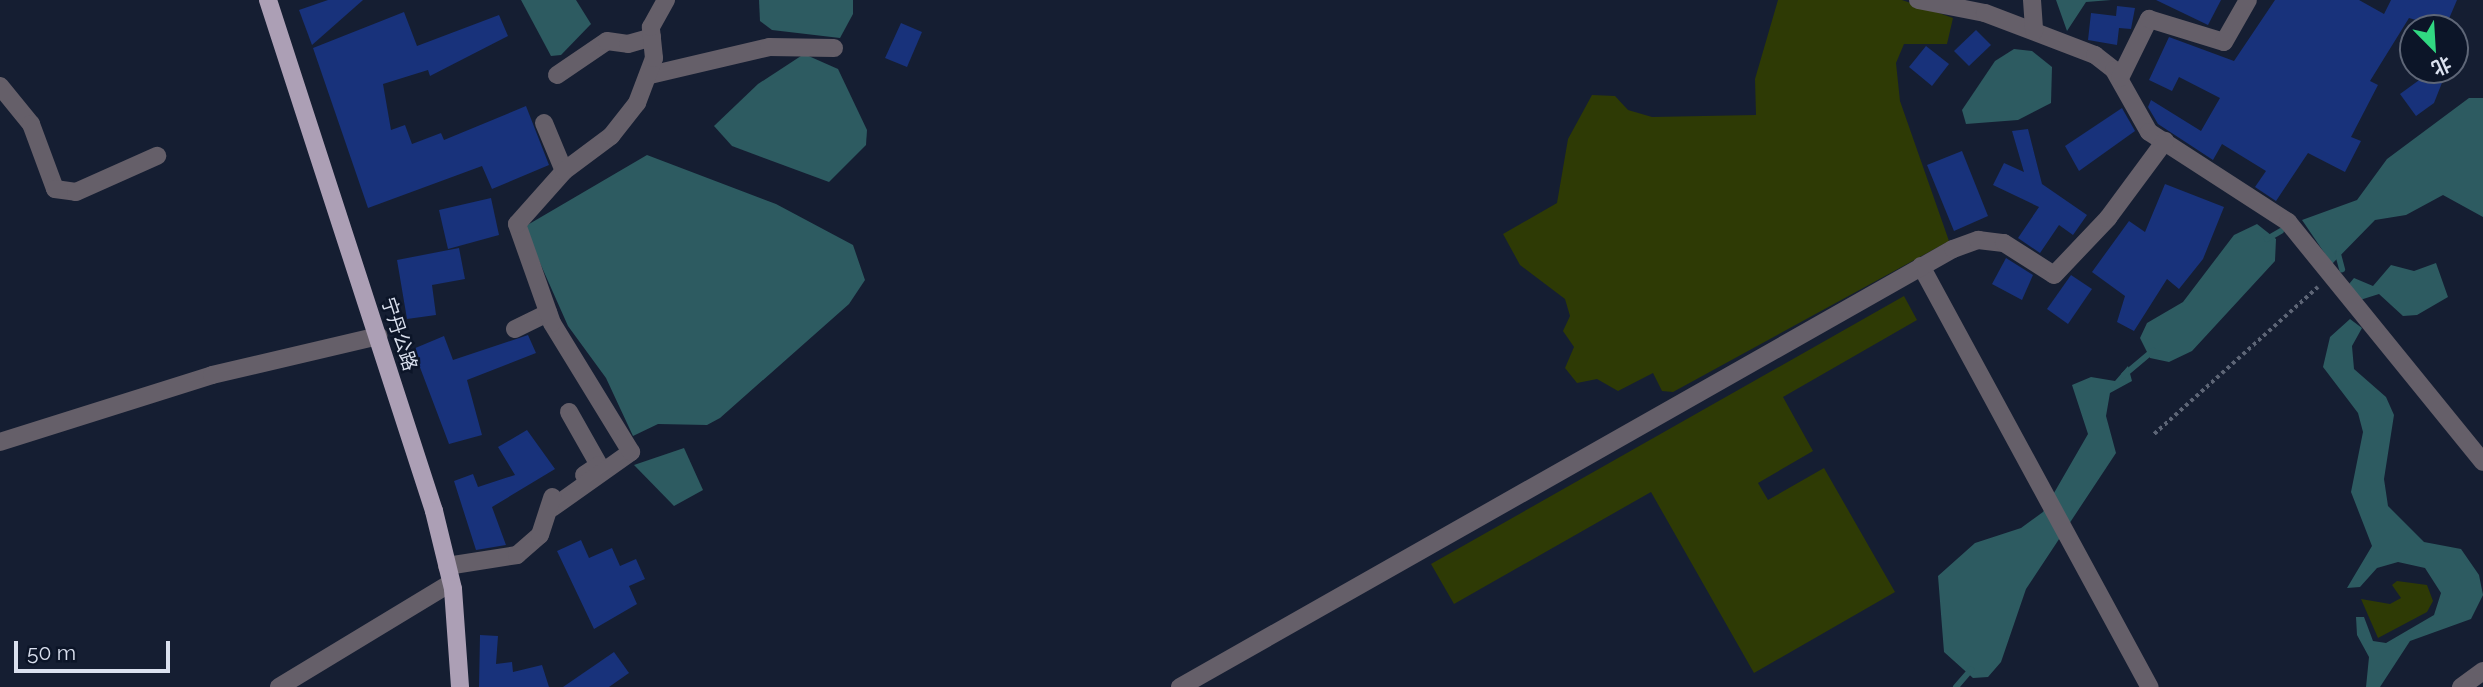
<!DOCTYPE html>
<html>
<head>
<meta charset="utf-8">
<style>
  body { margin:0 }
  #map { position:relative; width:2483px; height:687px; overflow:hidden; background:#151e32; font-family:Raleway,"Noto Sans SC",sans-serif }
  div>[style] { position:absolute }
  .green>* { inset:0; background:#2e3a05 }
  .water>* { inset:0; background:#2d5b61 }
  .stream>* { height:6px; margin:-3px; padding:0 3px; transform-origin:3px; border-radius:3px; background:#2d5b61 }
  .building>* { inset:0; background:#18327b }
  .path>* { height:3.5px; margin-top:-1.75px; transform-origin:0; background:repeating-linear-gradient(90deg,#5d6576 0 3.5px,transparent 0 7px) }
  .minor>* { height:18px; margin:-9px; padding:0 9px; transform-origin:9px; border-radius:9px; background:#655f69 }
  .primary>* { height:18px; margin:-9px; padding:0 9px; transform-origin:9px; border-radius:9px; background:#ac9fb5 }
  span { translate:-50% -50%; white-space:nowrap; text-align:center; line-height:1.15; -webkit-text-stroke:5px #0c1528; paint-order:stroke }
  .street-label { font-size:19px; color:#dae0ee }
  .north { position:absolute; left:2399px; top:14px; width:70px; height:70px; box-sizing:border-box; background:#0c1528; border:2px solid #5e6677; border-radius:50%; rotate:156deg; font-size:19px; font-weight:700; line-height:28px; text-align:center; color:#dae0ee }
  .north::after { content:''; display:block; margin:auto; width:24px; height:32px; background:#31d882; clip-path:polygon(50% 0,100% 100%,50% 72%,0 100%) }
  .scale { position:absolute; left:14px; top:641px; width:156px; height:32px; box-sizing:border-box; border:4px solid #dae0ee; border-top:0; padding-left:9px; font-size:21px; line-height:24px; white-space:nowrap; color:#dae0ee; -webkit-text-stroke:5px #0c1528; paint-order:stroke }
</style>
</head>
<body>
<div id="map">
  <div class="green">
    <i style="clip-path:polygon(1778px 0,1902px 0,1953px 18px,1947px 44px,1904px 44px,1896px 63px,1900px 101px,1949px 241px,1673px 392px,1662px 391px,1653px 373px,1618px 391px,1597px 379px,1577px 383px,1565px 368px,1574px 347px,1563px 331px,1570px 316px,1565px 299px,1520px 265px,1503px 234px,1557px 203px,1568px 139px,1592px 95px,1615px 96px,1628px 110px,1652px 117px,1756px 115px,1755px 79px)"></i>
    <i style="clip-path:polygon(1904px 296px,1917px 320px,1783px 397px,1813px 451px,1758px 483px,1768px 500px,1824px 468px,1895px 592px,1754px 673px,1651px 492px,1454px 604px,1431px 564px)"></i>
    <i style="clip-path:polygon(2397px 581px,2427px 585px,2433px 601px,2427px 612px,2378px 638px,2361px 599px,2390px 604px,2401px 598px,2392px 585px)"></i>
  </div>
  <div class="water">
    <i style="clip-path:polygon(521px 0,576px 0,591px 24px,561px 55px,551px 56px)"></i>
    <i style="clip-path:polygon(759px 0,853px 0,853px 14px,840px 38px,772px 30px,760px 21px)"></i>
    <i style="clip-path:polygon(2056px 0,2111px 0,2086px 2px,2067px 31px)"></i>
    <i style="clip-path:polygon(2014px 49px,2032px 51px,2052px 67px,2051px 103px,2018px 120px,1966px 124px,1962px 110px,1995px 61px)"></i>
    <i style="clip-path:polygon(804px 54px,838px 69px,867px 130px,866px 145px,829px 182px,732px 146px,714px 126px,758px 84px)"></i>
    <i style="clip-path:polygon(2469px 98px,2483px 98px,2483px 217px,2443px 195px,2406px 215px,2375px 220px,2332px 264px,2302px 220px,2357px 200px,2387px 159px)"></i>
    <i style="clip-path:polygon(647px 155px,776px 204px,853px 245px,865px 280px,849px 304px,720px 418px,707px 425px,658px 424px,633px 436px,606px 378px,568px 326px,524px 227px)"></i>
    <i style="clip-path:polygon(2257px 224px,2276px 239px,2275px 261px,2192px 351px,2169px 362px,2150px 358px,2140px 338px,2147px 323px,2183px 302px,2234px 235px)"></i>
    <i style="clip-path:polygon(2436px 263px,2448px 297px,2417px 315px,2403px 316px,2379px 294px,2360px 300px,2349px 284px,2354px 278px,2373px 286px,2391px 265px,2414px 271px)"></i>
    <i style="clip-path:polygon(2350px 319px,2362px 328px,2352px 346px,2354px 369px,2386px 397px,2394px 415px,2384px 479px,2388px 506px,2424px 542px,2461px 549px,2479px 575px,2483px 595px,2471px 619px,2410px 641px,2380px 687px,2366px 687px,2369px 657px,2357px 635px,2356px 617px,2364px 617px,2373px 641px,2386px 643px,2434px 615px,2441px 593px,2425px 568px,2398px 562px,2377px 568px,2360px 587px,2347px 588px,2372px 546px,2351px 492px,2363px 432px,2358px 413px,2323px 367px,2330px 337px)"></i>
    <i style="clip-path:polygon(2128px 366px,2132px 381px,2110px 393px,2106px 416px,2116px 453px,2026px 589px,2001px 662px,1988px 677px,1973px 678px,1944px 652px,1938px 576px,1975px 543px,2021px 528px,2043px 512px,2088px 434px,2072px 385px,2091px 377px,2115px 381px)"></i>
    <i style="clip-path:polygon(684px 448px,703px 490px,674px 506px,634px 465px)"></i>
  </div>
  <div class="stream">
    <i style="left:2267px;top:239px;width:16px;rotate:-30deg"></i>
    <i style="left:2338px;top:254px;width:16px;rotate:75deg"></i>
    <i style="left:2124px;top:375px;width:38px;rotate:-40deg"></i>
    <i style="left:1956px;top:687px;width:23px;rotate:-49deg"></i>
  </div>
  <div class="building">
    <i style="clip-path:polygon(328px 0,363px 0,312px 45px,299px 10px)"></i>
    <i style="clip-path:polygon(2156px 0,2221px 0,2208px 25px)"></i>
    <i style="clip-path:polygon(2275px 0,2359px 0,2384px 14px,2391px 0,2457px 0,2445px 28px,2409px 18px,2370px 81px,2378px 85px,2351px 137px,2361px 141px,2345px 172px,2308px 153px,2276px 201px,2255px 187px,2266px 171px,2222px 144px,2213px 160px,2158px 124px,2148px 107px,2151px 100px,2201px 131px,2220px 98px,2179px 77px,2172px 91px,2149px 80px,2169px 37px,2234px 61px)"></i>
    <i style="clip-path:polygon(2117px 6px,2135px 8px,2131px 29px,2119px 28px,2117px 45px,2088px 40px,2091px 13px,2116px 16px)"></i>
    <i style="clip-path:polygon(404px 12px,417px 46px,499px 15px,508px 36px,430px 76px,428px 70px,383px 84px,391px 130px,405px 125px,412px 144px,441px 133px,444px 140px,526px 106px,549px 165px,492px 189px,482px 166px,368px 208px,313px 48px)"></i>
    <i style="clip-path:polygon(901px 23px,922px 32px,907px 67px,885px 58px)"></i>
    <i style="clip-path:polygon(1976px 30px,1991px 45px,1969px 66px,1954px 51px)"></i>
    <i style="clip-path:polygon(1926px 46px,1949px 64px,1932px 86px,1909px 67px)"></i>
    <i style="clip-path:polygon(2433px 70px,2447px 70px,2434px 103px,2416px 116px,2400px 94px)"></i>
    <i style="clip-path:polygon(2122px 108px,2135px 131px,2079px 171px,2065px 146px)"></i>
    <i style="clip-path:polygon(2028px 129px,2042px 184px,2087px 215px,2073px 235px,2059px 225px,2040px 253px,2018px 238px,2039px 207px,1993px 185px,2004px 163px,2024px 172px,2012px 131px)"></i>
    <i style="clip-path:polygon(1962px 151px,1988px 216px,1954px 231px,1927px 165px)"></i>
    <i style="clip-path:polygon(2165px 184px,2224px 207px,2203px 259px,2179px 289px,2167px 279px,2134px 331px,2117px 322px,2125px 296px,2092px 272px,2129px 221px,2145px 232px)"></i>
    <i style="clip-path:polygon(491px 198px,499px 235px,448px 249px,439px 210px)"></i>
    <i style="clip-path:polygon(459px 248px,465px 279px,432px 285px,436px 315px,407px 319px,397px 260px)"></i>
    <i style="clip-path:polygon(2006px 258px,2033px 275px,2022px 300px,1992px 284px)"></i>
    <i style="clip-path:polygon(2071px 275px,2092px 289px,2068px 324px,2047px 309px)"></i>
    <i style="clip-path:polygon(528px 335px,536px 353px,467px 380px,482px 435px,449px 444px,413px 349px,444px 336px,453px 360px)"></i>
    <i style="clip-path:polygon(527px 430px,555px 469px,492px 507px,506px 545px,476px 550px,454px 481px,473px 474px,478px 487px,515px 475px,498px 447px)"></i>
    <i style="clip-path:polygon(581px 540px,589px 558px,612px 548px,620px 566px,636px 559px,645px 579px,629px 586px,637px 604px,594px 629px,557px 551px)"></i>
    <i style="clip-path:polygon(480px 635px,498px 636px,496px 664px,512px 662px,513px 672px,542px 665px,549px 687px,479px 687px)"></i>
    <i style="clip-path:polygon(614px 652px,629px 673px,609px 687px,563px 687px)"></i>
  </div>
  <div class="path">
    <i style="left:2154px;top:434px;width:220px;rotate:-41.9deg"></i>
  </div>
  <div class="minor">
    <i style="left:1918px;top:0;width:68px;rotate:11deg"></i>
    <i style="left:1985px;top:13px;width:118px;rotate:20.9deg"></i>
    <i style="left:2095px;top:55px;width:24px;rotate:38deg"></i>
    <i style="left:2114px;top:70px;width:71px;rotate:60.6deg"></i>
    <i style="left:2149px;top:132px;width:166px;rotate:32.9deg"></i>
    <i style="left:2288px;top:222px;width:309px;rotate:50.9deg"></i>
    <i style="left:2032px;top:0;width:31px;rotate:86deg"></i>
    <i style="left:557px;top:75px;width:60px;rotate:-34.2deg"></i>
    <i style="left:607px;top:41px;width:21px;rotate:8deg"></i>
    <i style="left:628px;top:44px;width:25px;rotate:-16deg"></i>
    <i style="left:650px;top:75px;width:122px;rotate:-13.2deg"></i>
    <i style="left:769px;top:47px;width:65px;rotate:0.9deg"></i>
    <i style="left:2120px;top:78px;width:66px;rotate:-63.8deg"></i>
    <i style="left:2149px;top:19px;width:78px;rotate:17deg"></i>
    <i style="left:2224px;top:42px;width:48px;rotate:-60.3deg"></i>
    <i style="left:0;top:86px;width:49px;rotate:50.8deg"></i>
    <i style="left:31px;top:124px;width:69px;rotate:69.7deg"></i>
    <i style="left:55px;top:189px;width:21px;rotate:8deg"></i>
    <i style="left:76px;top:192px;width:89px;rotate:-24deg"></i>
    <i style="left:544px;top:123px;width:52px;rotate:67.4deg"></i>
    <i style="left:1921px;top:266px;width:479px;rotate:61.5deg"></i>
    <i style="left:515px;top:329px;width:37px;rotate:-26deg"></i>
    <i style="left:569px;top:412px;width:61px;rotate:60.5deg"></i>
    <i style="left:599px;top:465px;width:18px;rotate:146deg"></i>
    <i style="left:0;top:442px;width:222px;rotate:-17.5deg"></i>
    <i style="left:212px;top:375px;width:171px;rotate:-13.2deg"></i>
    <i style="left:552px;top:508px;width:97px;rotate:-35.3deg"></i>
    <i style="left:631px;top:452px;width:151px;rotate:-121.5deg"></i>
    <i style="left:552px;top:323px;width:105px;rotate:-109.5deg"></i>
    <i style="left:517px;top:224px;width:71px;rotate:-48.4deg"></i>
    <i style="left:564px;top:171px;width:59px;rotate:-36.7deg"></i>
    <i style="left:611px;top:136px;width:42px;rotate:-51.8deg"></i>
    <i style="left:637px;top:103px;width:48px;rotate:-69.3deg"></i>
    <i style="left:654px;top:58px;width:31px;rotate:-96deg"></i>
    <i style="left:651px;top:27px;width:31px;rotate:-61deg"></i>
    <i style="left:447px;top:566px;width:71px;rotate:-8.9deg"></i>
    <i style="left:517px;top:555px;width:30px;rotate:-41deg"></i>
    <i style="left:540px;top:535px;width:40px;rotate:-72deg"></i>
    <i style="left:279px;top:687px;width:201px;rotate:-31.2deg"></i>
    <i style="left:1180px;top:687px;width:888px;rotate:-29.54deg"></i>
    <i style="left:1953px;top:249px;width:27px;rotate:-20deg"></i>
    <i style="left:1978px;top:240px;width:26px;rotate:7deg"></i>
    <i style="left:2004px;top:243px;width:59px;rotate:32.6deg"></i>
    <i style="left:2054px;top:275px;width:79px;rotate:-46.5deg"></i>
    <i style="left:2108px;top:218px;width:96px;rotate:-53.5deg"></i>
    <i style="left:2461px;top:687px;width:27px;rotate:-36deg"></i>
  </div>
  <div class="primary">
    <i style="left:268px;top:0;width:537px;rotate:72deg"></i>
    <i style="left:434px;top:511px;width:80px;rotate:76.3deg"></i>
    <i style="left:453px;top:589px;width:98px;rotate:85.9deg"></i>
  </div>
  <div class="street-label">
    <span style="left:399px;top:334px;rotate:72deg">宁丹公路</span>
  </div>
  <div class="north">北</div>
  <div class="scale">50 m</div>
</div>
</body>
</html>
